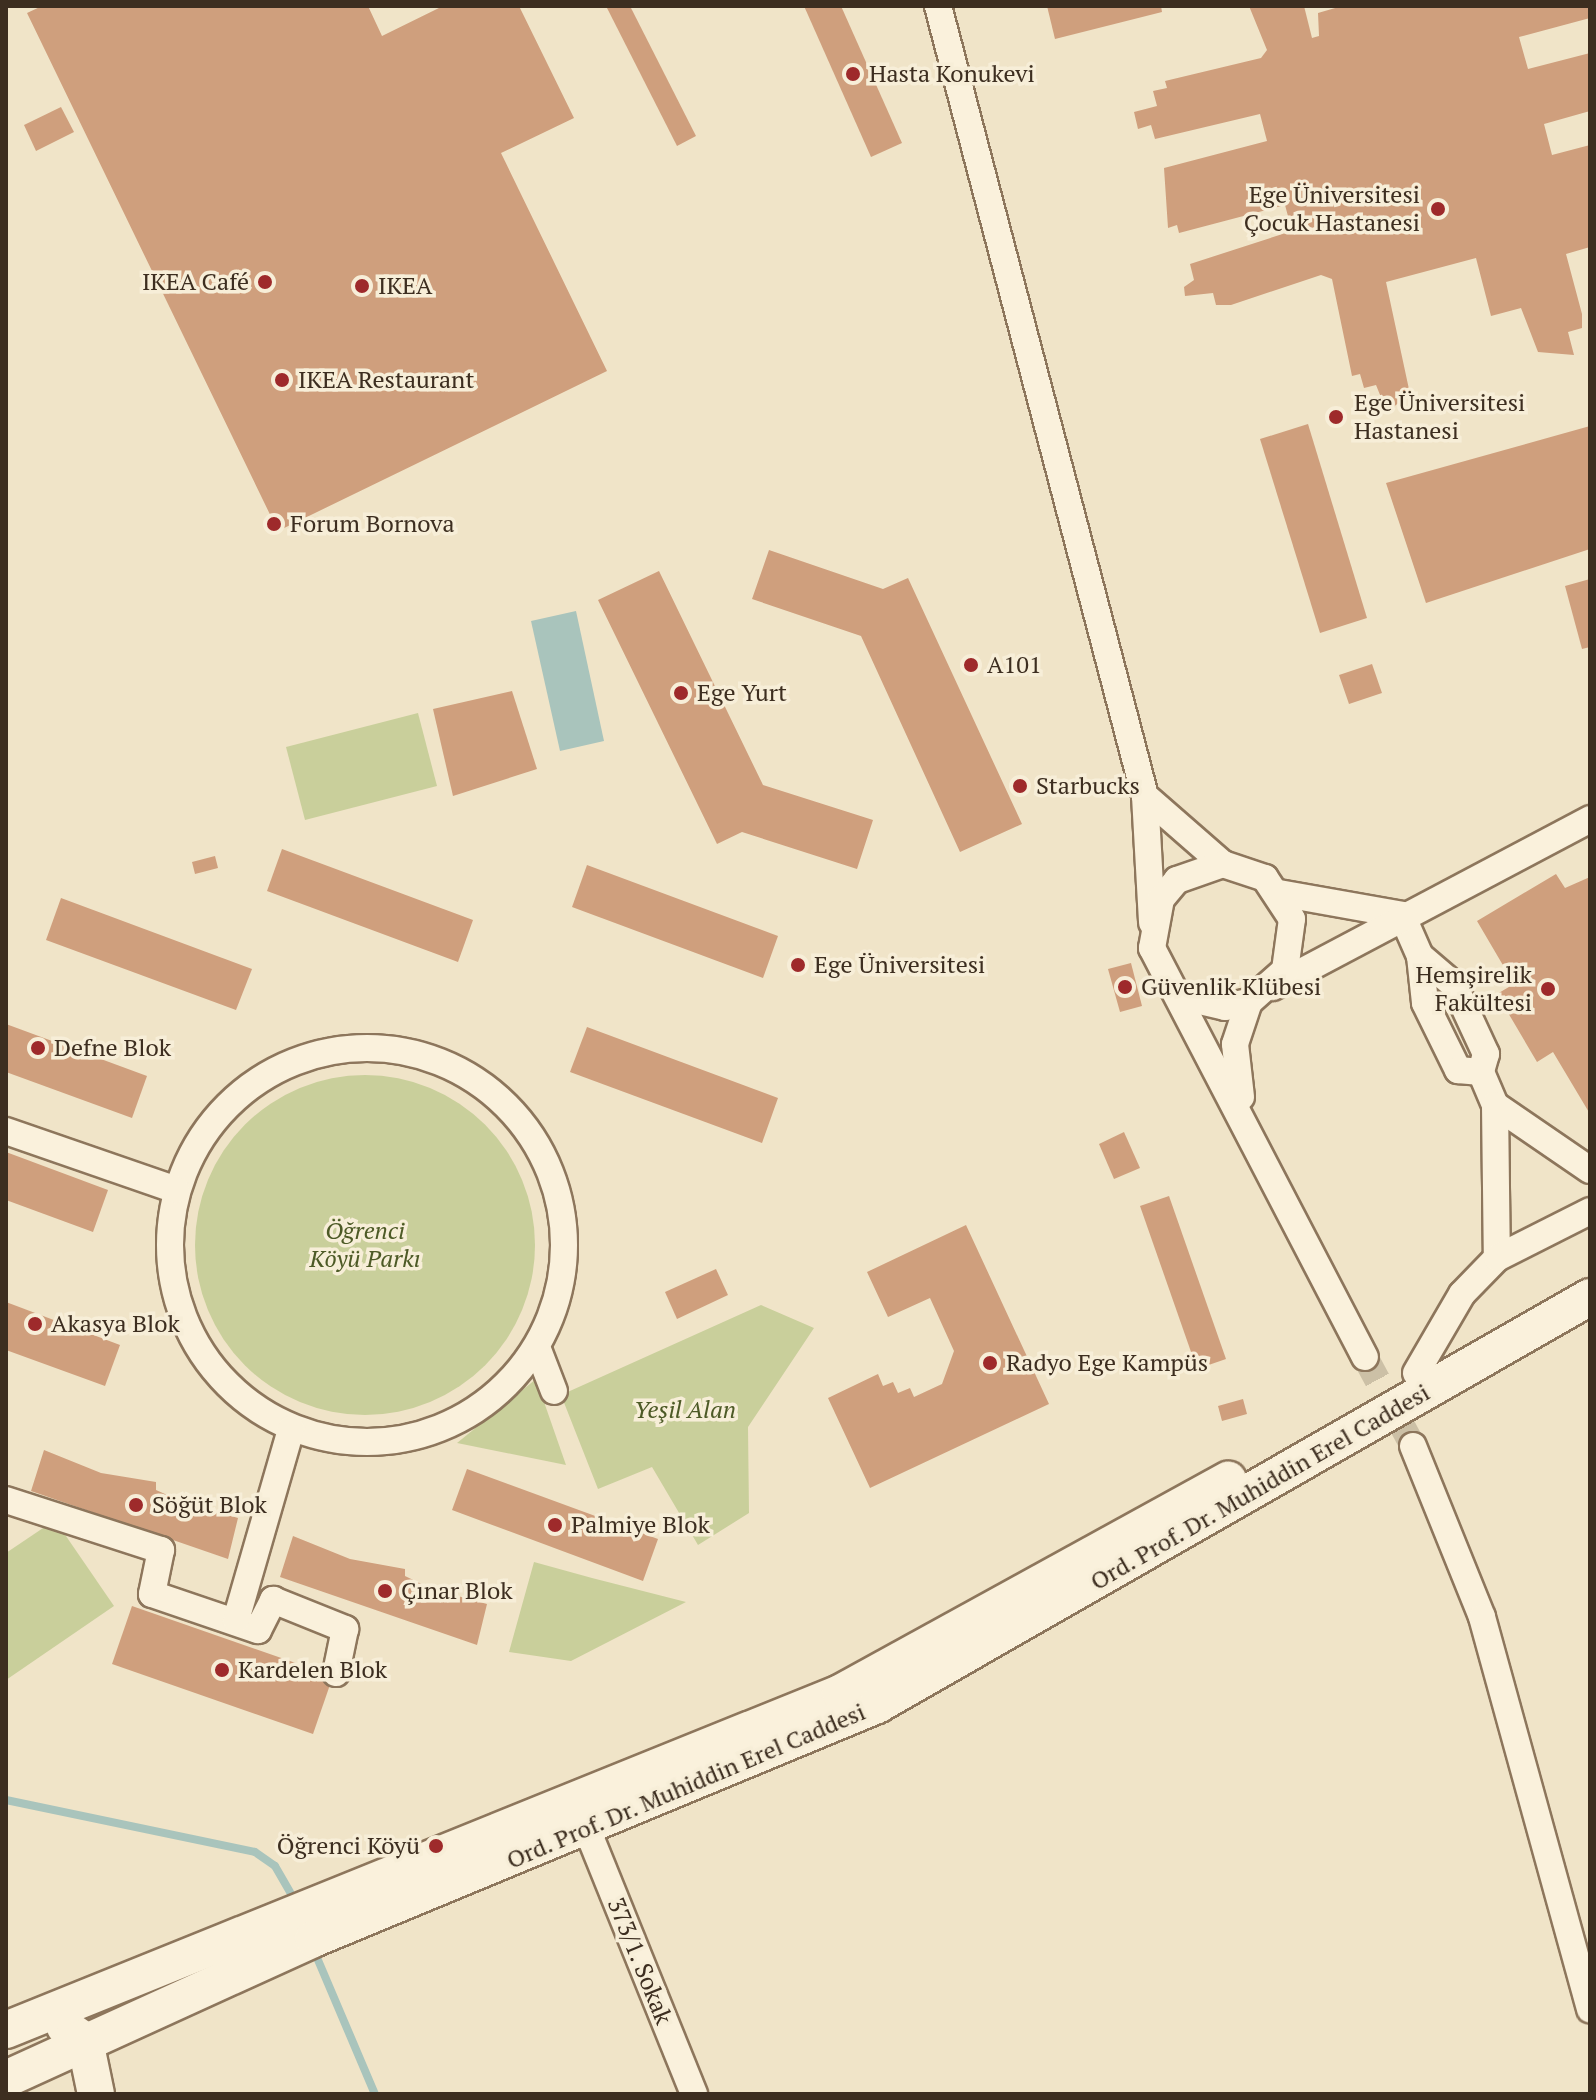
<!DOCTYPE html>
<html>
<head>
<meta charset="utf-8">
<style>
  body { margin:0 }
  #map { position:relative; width:1596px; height:2100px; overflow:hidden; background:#f0e4c8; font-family:"PT Serif",serif }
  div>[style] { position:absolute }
  .green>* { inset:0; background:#c9cf9b }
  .round { border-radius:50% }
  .water>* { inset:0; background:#a9c4bc }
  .stream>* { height:8px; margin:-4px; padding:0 4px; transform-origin:4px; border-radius:4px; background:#a9c4bc }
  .building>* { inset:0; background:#cf9f7d }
  .street-tunnel>* { height:26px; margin-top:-13px; transform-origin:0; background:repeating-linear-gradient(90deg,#ccc0a6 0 26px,transparent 0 39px) }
  .roads { filter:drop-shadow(2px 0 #8d765c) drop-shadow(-2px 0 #8d765c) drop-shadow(0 2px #8d765c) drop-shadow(0 -2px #8d765c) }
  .street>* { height:26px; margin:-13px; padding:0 13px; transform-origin:13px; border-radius:13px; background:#faf1dc }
  .street>.ring { margin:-13px; padding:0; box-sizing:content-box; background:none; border:26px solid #faf1dc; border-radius:50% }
  .secondary>* { height:36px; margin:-18px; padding:0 18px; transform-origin:18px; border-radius:18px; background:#faf1dc }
  .dots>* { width:22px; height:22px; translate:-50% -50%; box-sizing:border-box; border:4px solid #f7eed8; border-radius:50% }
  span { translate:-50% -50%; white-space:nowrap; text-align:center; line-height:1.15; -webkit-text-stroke:7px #f7eed8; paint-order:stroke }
  .poi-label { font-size:24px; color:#3d2e20 }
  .left { translate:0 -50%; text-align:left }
  .right { translate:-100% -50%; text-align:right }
  .park-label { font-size:24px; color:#4d5a26; font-style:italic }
  .street-label { font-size:24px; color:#3d2e20 }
  .frame { position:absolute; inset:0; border:8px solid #3d2e20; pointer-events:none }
</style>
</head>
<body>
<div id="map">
  <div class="green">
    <i style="clip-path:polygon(418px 713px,437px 786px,305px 820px,286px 747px)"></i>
    <i class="round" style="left:195px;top:1075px;width:340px;height:340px"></i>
    <i style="clip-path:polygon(761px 1305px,814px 1328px,748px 1427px,749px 1513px,698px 1545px,652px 1467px,598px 1489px,561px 1395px)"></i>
    <i style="clip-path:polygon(536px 1379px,566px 1465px,457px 1443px)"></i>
    <i style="clip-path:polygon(55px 1520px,114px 1606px,6px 1680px,6px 1553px)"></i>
    <i style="clip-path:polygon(534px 1562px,592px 1578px,686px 1602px,571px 1661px,509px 1652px)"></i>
  </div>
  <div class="water">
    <i style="clip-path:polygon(576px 611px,604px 741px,560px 751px,531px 621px)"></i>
  </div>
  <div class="stream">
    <i style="left:6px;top:1800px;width:254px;rotate:11.8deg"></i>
    <i style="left:255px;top:1852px;width:24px;rotate:35deg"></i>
    <i style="left:275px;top:1866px;width:30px;rotate:60deg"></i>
    <i style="left:318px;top:1960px;width:146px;rotate:67deg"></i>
  </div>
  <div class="building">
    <i style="clip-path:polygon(42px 6px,368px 6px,382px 36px,443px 6px,519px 6px,574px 118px,501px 153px,607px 371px,278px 531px,27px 13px)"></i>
    <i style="clip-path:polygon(606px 6px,630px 6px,696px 136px,677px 146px)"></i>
    <i style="clip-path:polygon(804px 6px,841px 6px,902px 143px,871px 157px)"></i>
    <i style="clip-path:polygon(1047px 6px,1161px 6px,1162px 12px,1055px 39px)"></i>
    <i style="clip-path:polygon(1249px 6px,1304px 6px,1312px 38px,1319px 36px,1318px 13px,1342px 6px,1590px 6px,1590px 18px,1519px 37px,1528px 69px,1590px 53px,1590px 111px,1544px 124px,1552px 155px,1590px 145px,1590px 247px,1566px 254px,1582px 314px,1582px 328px,1568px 332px,1574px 355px,1538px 352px,1521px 308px,1491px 316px,1476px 258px,1386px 282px,1410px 394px,1387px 412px,1376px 385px,1364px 388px,1360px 374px,1352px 376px,1332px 279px,1321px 275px,1231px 305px,1216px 305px,1213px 293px,1185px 296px,1184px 287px,1194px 280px,1190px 264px,1292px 231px,1285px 205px,1179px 233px,1177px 225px,1168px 228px,1164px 168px,1267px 141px,1260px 114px,1155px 139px,1151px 125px,1138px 129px,1134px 112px,1157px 106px,1153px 91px,1167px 88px,1165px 81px,1261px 58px,1267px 50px)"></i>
    <i style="clip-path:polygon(61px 107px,74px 132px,36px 151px,24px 125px)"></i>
    <i style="clip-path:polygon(1308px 424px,1367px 618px,1320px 633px,1260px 439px)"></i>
    <i style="clip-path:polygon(1590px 426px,1590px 549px,1426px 603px,1386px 483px)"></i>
    <i style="clip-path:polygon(769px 550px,883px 589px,908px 578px,1022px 824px,960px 852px,861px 636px,752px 599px)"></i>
    <i style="clip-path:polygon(659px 571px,763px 785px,873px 820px,857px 869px,742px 832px,717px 844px,598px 600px)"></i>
    <i style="clip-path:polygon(1590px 579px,1590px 647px,1582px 649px,1565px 586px)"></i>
    <i style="clip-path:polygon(1372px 664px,1382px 693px,1349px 704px,1339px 675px)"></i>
    <i style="clip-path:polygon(512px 691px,537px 769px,453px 796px,433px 709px)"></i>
    <i style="clip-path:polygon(282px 849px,473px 920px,458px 962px,267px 891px)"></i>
    <i style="clip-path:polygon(215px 856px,218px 868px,195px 874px,192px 862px)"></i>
    <i style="clip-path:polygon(587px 865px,778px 936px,763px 978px,572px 907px)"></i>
    <i style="clip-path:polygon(1556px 874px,1565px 888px,1590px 877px,1590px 1114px,1553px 1052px,1537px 1062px,1497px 994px,1514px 984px,1477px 921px)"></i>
    <i style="clip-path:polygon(61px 898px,252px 969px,236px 1010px,46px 940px)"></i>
    <i style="clip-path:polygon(1131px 963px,1142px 1006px,1120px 1012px,1108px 969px)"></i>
    <i style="clip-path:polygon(6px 1024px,147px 1076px,132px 1118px,6px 1072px)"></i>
    <i style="clip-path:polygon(587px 1027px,778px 1098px,762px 1143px,570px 1072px)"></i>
    <i style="clip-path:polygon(1124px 1132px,1140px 1168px,1114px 1179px,1099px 1144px)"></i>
    <i style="clip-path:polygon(6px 1152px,108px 1190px,93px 1232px,6px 1200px)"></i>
    <i style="clip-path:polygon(1169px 1196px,1226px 1359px,1197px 1369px,1140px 1206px)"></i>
    <i style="clip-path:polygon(966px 1225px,1049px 1404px,870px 1488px,828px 1398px,878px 1374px,883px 1386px,893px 1382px,898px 1393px,910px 1388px,914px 1397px,942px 1384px,954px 1351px,930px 1298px,888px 1317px,867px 1272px)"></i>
    <i style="clip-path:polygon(716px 1269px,728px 1295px,677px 1319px,665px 1292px)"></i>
    <i style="clip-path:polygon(6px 1302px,120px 1345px,105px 1386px,6px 1350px)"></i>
    <i style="clip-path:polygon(1243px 1399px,1247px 1414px,1222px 1421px,1218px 1406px)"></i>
    <i style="clip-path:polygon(44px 1450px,101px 1473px,156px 1482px,156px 1490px,183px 1502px,238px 1518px,228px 1559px,31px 1491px)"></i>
    <i style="clip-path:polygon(467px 1469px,658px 1539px,643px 1581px,452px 1510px)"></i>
    <i style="clip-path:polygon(293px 1536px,350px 1559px,405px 1569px,405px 1576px,432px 1589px,487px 1604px,477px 1645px,280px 1577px)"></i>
    <i style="clip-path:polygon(132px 1606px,333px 1676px,313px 1734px,112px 1664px)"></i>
  </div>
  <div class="street-tunnel">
    <i style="left:1365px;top:1357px;width:101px;rotate:61.7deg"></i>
  </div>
  <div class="roads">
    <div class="street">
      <i style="left:938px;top:6px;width:817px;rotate:75.32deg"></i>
      <i style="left:1145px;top:796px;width:127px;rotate:86.8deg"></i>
      <i style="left:1145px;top:796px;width:103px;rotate:41.1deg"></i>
      <i style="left:1279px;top:893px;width:125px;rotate:10.1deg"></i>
      <i style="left:1402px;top:915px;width:45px;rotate:66.3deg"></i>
      <i style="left:1420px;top:956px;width:47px;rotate:83.9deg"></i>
      <i style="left:1425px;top:1003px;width:75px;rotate:63.8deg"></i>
      <i style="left:1458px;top:1070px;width:23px;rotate:5deg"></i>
      <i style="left:1420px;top:956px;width:45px;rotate:40.5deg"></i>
      <i style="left:1454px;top:985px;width:76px;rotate:65.1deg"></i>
      <i style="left:1486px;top:1054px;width:19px;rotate:106deg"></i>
      <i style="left:1481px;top:1072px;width:36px;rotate:67deg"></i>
      <i style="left:1495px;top:1105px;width:153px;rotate:89.3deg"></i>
      <i style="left:1273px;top:987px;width:359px;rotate:-27.9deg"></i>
      <i style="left:1183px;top:997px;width:43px;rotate:13.4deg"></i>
      <i style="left:1225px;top:1007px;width:25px;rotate:-12deg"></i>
      <i style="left:1249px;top:1002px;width:48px;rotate:-41.6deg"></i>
      <i style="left:1285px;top:970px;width:51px;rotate:-82.2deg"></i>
      <i style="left:1292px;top:919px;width:49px;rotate:-123.4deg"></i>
      <i style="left:1265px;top:878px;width:44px;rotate:-161.6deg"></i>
      <i style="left:1223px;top:864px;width:49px;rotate:160.8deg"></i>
      <i style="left:1177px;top:880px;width:25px;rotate:130deg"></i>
      <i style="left:1161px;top:899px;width:50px;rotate:100.4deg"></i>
      <i style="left:1152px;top:948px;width:461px;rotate:62.5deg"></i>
      <i class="ring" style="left:170px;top:1048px;width:368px;height:368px"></i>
      <i style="left:1241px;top:1097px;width:53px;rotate:-96.5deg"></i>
      <i style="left:1235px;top:1044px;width:44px;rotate:-71.6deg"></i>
      <i style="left:1495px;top:1105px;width:115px;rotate:34.4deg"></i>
      <i style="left:6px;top:1131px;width:180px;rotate:19.1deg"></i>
      <i style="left:537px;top:1347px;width:47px;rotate:68.9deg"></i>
      <i style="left:1416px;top:1373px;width:91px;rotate:-59.8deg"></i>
      <i style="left:1462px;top:1294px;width:50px;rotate:-45.8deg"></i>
      <i style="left:1497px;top:1258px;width:104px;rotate:-26.8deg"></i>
      <i style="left:1413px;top:1446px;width:184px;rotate:68deg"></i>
      <i style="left:1482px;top:1617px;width:407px;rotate:74.6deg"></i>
      <i style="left:6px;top:1500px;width:163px;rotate:17.9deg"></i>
      <i style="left:161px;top:1550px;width:45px;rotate:101.6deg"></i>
      <i style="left:152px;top:1594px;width:112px;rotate:18.8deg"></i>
      <i style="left:258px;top:1630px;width:34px;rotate:-63deg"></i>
      <i style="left:273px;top:1600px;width:78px;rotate:21.9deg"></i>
      <i style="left:345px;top:1629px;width:45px;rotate:101.6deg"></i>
      <i style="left:236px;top:1620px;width:199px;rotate:-73.9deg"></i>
      <i style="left:587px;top:1829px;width:286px;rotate:68deg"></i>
    </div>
    <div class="secondary">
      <i style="left:65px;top:2027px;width:24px;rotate:35deg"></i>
      <i style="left:85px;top:2041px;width:54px;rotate:78.3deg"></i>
      <i style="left:6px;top:2030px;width:900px;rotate:-22deg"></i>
      <i style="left:840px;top:1693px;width:443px;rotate:-28.8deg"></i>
      <i style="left:6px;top:2079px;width:337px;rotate:-24.5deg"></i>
      <i style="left:313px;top:1939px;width:611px;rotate:-22.53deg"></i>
      <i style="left:877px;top:1705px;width:821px;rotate:-29.78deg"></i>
    </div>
  </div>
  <div class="dots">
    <i style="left:853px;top:74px;background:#9e2a2b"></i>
    <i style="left:1438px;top:209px;background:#9e2a2b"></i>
    <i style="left:265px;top:282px;background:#9e2a2b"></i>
    <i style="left:362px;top:286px;background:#9e2a2b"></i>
    <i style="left:282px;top:380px;background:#9e2a2b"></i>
    <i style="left:1336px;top:417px;background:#9e2a2b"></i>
    <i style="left:274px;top:524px;background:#9e2a2b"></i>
    <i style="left:971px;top:665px;background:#9e2a2b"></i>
    <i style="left:681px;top:693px;background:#9e2a2b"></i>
    <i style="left:1020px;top:786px;background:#9e2a2b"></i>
    <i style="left:798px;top:965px;background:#9e2a2b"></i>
    <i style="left:1125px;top:987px;background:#9e2a2b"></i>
    <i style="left:1548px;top:989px;background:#9e2a2b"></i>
    <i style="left:38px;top:1048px;background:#9e2a2b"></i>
    <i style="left:35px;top:1324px;background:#9e2a2b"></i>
    <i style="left:990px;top:1363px;background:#9e2a2b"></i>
    <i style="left:136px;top:1505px;background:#9e2a2b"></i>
    <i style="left:555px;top:1525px;background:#9e2a2b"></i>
    <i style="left:385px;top:1591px;background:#9e2a2b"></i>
    <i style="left:222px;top:1670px;background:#9e2a2b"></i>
    <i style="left:436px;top:1846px;background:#9e2a2b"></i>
  </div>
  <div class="poi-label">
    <span class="left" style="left:869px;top:74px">Hasta Konukevi</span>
    <span class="right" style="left:1420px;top:209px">Ege Üniversitesi<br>Çocuk Hastanesi</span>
    <span class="right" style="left:249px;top:282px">IKEA Café</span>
    <span class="left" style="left:378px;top:286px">IKEA</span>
    <span class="left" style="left:298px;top:380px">IKEA Restaurant</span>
    <span class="left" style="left:1354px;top:417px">Ege Üniversitesi<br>Hastanesi</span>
    <span class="left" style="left:290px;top:524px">Forum Bornova</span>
    <span class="left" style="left:987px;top:665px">A101</span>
    <span class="left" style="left:697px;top:693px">Ege Yurt</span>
    <span class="left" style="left:1036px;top:786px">Starbucks</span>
    <span class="left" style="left:814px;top:965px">Ege Üniversitesi</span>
    <span class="right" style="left:1532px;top:989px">Hemşirelik<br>Fakültesi</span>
    <span class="left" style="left:1141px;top:987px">Güvenlik Klübesi</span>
    <span class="left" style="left:54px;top:1048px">Defne Blok</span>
    <span class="left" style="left:51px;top:1324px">Akasya Blok</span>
    <span class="left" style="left:1006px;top:1363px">Radyo Ege Kampüs</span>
    <span class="left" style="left:152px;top:1505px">Söğüt Blok</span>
    <span class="left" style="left:571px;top:1525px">Palmiye Blok</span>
    <span class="left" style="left:401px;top:1591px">Çınar Blok</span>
    <span class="left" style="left:238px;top:1670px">Kardelen Blok</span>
    <span class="right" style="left:420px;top:1846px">Öğrenci Köyü</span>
  </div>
  <div class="park-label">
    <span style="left:365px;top:1245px">Öğrenci<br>Köyü Parkı</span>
    <span style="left:685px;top:1410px">Yeşil Alan</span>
  </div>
  <div class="street-label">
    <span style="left:1260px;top:1487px;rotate:-30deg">Ord. Prof. Dr. Muhiddin Erel Caddesi</span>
    <span style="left:686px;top:1786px;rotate:-23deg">Ord. Prof. Dr. Muhiddin Erel Caddesi</span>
    <span style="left:640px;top:1961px;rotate:68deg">373/1. Sokak</span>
  </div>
  <div class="frame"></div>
</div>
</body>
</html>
